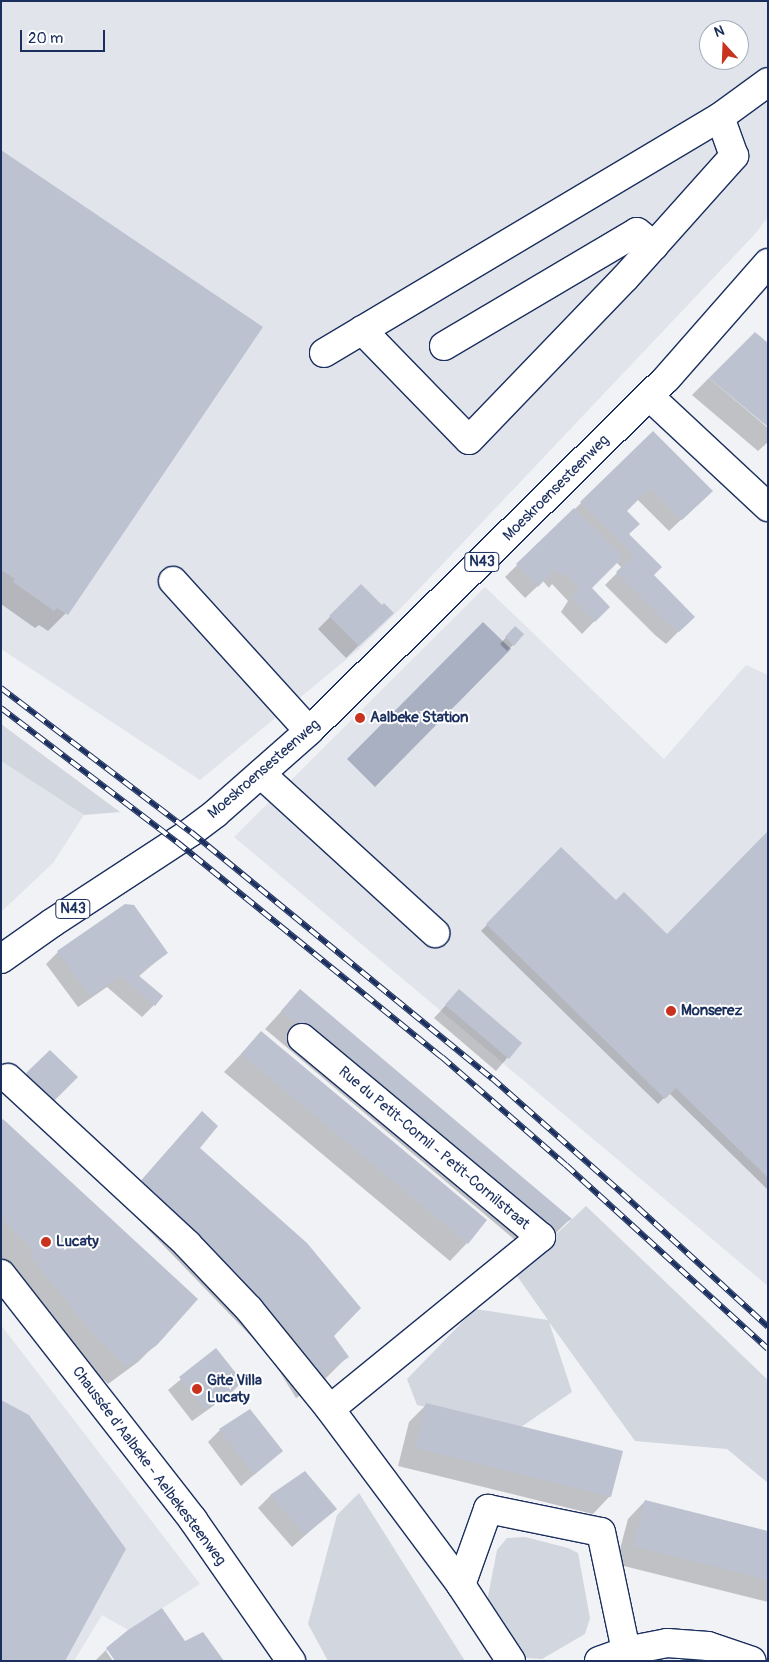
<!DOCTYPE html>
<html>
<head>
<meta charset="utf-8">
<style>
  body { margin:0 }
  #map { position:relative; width:769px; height:1662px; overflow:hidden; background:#f1f2f5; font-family:Pangolin,sans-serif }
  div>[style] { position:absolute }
  .built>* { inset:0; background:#e1e4ea }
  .green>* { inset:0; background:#d2d6df }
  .water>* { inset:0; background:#a8b0c2 }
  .shadow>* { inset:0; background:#0003 }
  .building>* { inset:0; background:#bcc2d0 }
  .roads { filter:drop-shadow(1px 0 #1b2f5e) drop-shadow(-1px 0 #1b2f5e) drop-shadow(0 1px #1b2f5e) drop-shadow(0 -1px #1b2f5e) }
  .minor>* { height:28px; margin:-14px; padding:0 14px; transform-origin:14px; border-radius:14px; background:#fff }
  .major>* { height:28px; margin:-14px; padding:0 14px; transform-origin:14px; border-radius:14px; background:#fff }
  .rail>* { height:5.5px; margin-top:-2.75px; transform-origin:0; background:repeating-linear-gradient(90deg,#fff 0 11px,#1b2f5e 0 22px); box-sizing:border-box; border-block:1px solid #1b2f5e }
  .dots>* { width:14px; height:14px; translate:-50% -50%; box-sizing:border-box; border:2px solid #fff; border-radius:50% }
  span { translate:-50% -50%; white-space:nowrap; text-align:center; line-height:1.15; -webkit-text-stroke:4px #fff; paint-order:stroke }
  .shield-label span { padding:1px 4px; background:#fff; border:1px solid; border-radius:4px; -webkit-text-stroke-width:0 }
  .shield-label { font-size:14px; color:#1b2f5e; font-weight:700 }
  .street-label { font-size:15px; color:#1b2f5e }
  .poi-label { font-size:15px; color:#1b2f5e; font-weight:700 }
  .left { translate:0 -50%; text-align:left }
  .frame { position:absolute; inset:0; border:2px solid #1b2f5e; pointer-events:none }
  .north { position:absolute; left:699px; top:20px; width:50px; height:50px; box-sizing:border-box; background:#fff; border:1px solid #a4acbf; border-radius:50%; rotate:340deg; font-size:14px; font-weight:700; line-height:20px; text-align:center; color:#1b2f5e }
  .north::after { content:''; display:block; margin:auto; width:18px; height:22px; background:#c8321e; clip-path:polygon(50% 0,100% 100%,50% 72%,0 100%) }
  .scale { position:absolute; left:20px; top:30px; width:85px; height:22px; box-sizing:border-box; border:2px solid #1b2f5e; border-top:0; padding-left:6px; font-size:15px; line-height:18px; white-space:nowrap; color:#1b2f5e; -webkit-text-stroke:4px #fff; paint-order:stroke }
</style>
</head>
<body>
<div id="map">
  <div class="built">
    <i style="clip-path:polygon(evenodd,1px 1px,768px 1px,768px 217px,755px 234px,401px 608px,359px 649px,200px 780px,1px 649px,1px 1px,709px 30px,739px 30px,739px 60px,709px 60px,709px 30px)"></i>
    <i style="clip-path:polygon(485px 587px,664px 759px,746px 665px,768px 675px,768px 1286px,234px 837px)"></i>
    <i style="clip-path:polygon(1px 761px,84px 815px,53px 863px,1px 912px)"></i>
    <i style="clip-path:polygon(1px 1325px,200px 1584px,128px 1630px,102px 1615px,74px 1661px,1px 1661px)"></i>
  </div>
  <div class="green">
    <i style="clip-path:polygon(1px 724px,120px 812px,84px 815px,1px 761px)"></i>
    <i style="clip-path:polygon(586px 1206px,768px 1380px,768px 1483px,727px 1449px,635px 1441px,549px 1322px,572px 1392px,521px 1427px,417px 1405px,407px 1379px,475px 1309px,548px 1320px,515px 1273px)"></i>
    <i style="clip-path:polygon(359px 1493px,465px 1661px,328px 1661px,308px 1624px,337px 1515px)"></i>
    <i style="clip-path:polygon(525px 1537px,568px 1548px,578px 1553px,590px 1618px,585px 1634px,542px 1659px,526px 1658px,486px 1607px,497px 1550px,507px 1538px)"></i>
  </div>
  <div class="water">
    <i style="clip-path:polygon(483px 622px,511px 649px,375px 787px,347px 759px)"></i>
  </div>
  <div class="shadow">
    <i style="clip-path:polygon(1px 152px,76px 603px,48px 631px,39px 625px,35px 628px,1px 604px)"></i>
    <i style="clip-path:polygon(709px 378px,768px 428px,768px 442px,758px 451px,692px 395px)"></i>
    <i style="clip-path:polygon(653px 433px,699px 503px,669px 531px,637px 499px,625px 511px,628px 535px,652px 576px,693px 617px,666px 644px,655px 635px,605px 585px,622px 568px,616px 562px,590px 588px,608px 607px,582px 634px,561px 612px,568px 601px,552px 584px,549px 588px,543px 581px,525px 598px,505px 577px)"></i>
    <i style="clip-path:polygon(361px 586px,381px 607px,392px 613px,346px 658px,318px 629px)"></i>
    <i style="clip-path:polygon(515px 628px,513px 645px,507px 651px,500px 644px)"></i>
    <i style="clip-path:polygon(768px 832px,768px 1190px,669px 1093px,658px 1104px,481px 931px,561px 849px,616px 902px,667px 935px)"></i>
    <i style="clip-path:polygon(58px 952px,166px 953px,138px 977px,154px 1005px,142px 1017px,107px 987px,78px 1007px,46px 964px)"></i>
    <i style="clip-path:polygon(300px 991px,570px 1219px,552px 1237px,528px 1251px,265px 1029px)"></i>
    <i style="clip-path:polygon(459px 991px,520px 1043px,496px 1071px,434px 1018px)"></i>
    <i style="clip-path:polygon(261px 1033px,467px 1243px,450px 1261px,224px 1072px)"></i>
    <i style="clip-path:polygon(50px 1051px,76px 1077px,41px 1112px,15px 1086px)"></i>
    <i style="clip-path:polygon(1px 1123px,156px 1344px,138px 1362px,108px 1384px,74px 1351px,1px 1263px)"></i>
    <i style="clip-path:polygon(190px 1125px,191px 1156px,347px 1357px,325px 1379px,296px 1398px,270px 1356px,137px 1218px,161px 1194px,157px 1194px,145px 1206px,130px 1193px)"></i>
    <i style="clip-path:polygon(216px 1350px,242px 1382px,230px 1394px,192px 1421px,168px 1390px)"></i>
    <i style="clip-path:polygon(427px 1404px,610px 1496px,593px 1514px,398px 1466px,409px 1422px)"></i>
    <i style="clip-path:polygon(220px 1430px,281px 1451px,241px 1486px,208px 1442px)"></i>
    <i style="clip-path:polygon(304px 1473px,335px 1509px,292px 1547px,258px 1508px,270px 1496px)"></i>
    <i style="clip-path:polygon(645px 1501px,768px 1532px,768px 1602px,616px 1564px,628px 1519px)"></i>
    <i style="clip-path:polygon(185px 1642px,108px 1649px,106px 1651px,113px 1661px,95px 1661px,107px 1649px)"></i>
  </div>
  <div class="building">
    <i style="clip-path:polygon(1px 150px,263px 327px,68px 615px,57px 608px,54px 611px,13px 582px,15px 579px,1px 570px)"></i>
    <i style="clip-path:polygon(755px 332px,768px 343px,768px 427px,709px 378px)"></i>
    <i style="clip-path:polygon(653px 431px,713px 491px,682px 520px,650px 488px,627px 511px,640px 524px,629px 534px,662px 567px,654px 575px,695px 617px,679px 632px,667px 623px,616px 572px,634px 555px,580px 502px)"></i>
    <i style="clip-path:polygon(574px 508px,623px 557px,592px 588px,610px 607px,595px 622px,572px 599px,579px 588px,565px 573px,562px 576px,555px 569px,538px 587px,516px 564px)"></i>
    <i style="clip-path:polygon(361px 584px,382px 605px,384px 603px,394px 613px,359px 646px,329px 616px)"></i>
    <i style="clip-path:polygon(515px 626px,524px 634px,514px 646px,505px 637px)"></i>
    <i style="clip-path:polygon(768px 831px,768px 1178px,676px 1088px,665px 1099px,486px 924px,561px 847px,616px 900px,624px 892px,667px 934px)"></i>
    <i style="clip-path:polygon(125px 904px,134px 905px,168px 953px,138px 975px,163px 996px,155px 1006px,120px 976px,90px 996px,57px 951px)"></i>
    <i style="clip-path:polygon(300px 989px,572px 1219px,546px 1234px,281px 1011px)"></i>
    <i style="clip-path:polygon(459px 989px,522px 1043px,509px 1059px,445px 1005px)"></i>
    <i style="clip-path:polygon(261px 1031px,487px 1220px,468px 1244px,241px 1054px)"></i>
    <i style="clip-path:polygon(50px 1050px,78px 1077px,54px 1101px,26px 1073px)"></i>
    <i style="clip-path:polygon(202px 1111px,218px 1126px,200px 1148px,307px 1243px,361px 1308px,334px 1336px,349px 1357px,319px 1377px,292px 1334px,141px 1181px)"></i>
    <i style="clip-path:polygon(3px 1119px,198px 1299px,157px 1345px,127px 1367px,93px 1334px,30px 1256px,33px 1250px,5px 1222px,1px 1213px,1px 1121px)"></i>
    <i style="clip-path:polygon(216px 1348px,243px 1382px,205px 1410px,179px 1377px)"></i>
    <i style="clip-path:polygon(1px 1400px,29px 1415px,126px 1549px,65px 1661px,1px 1661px)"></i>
    <i style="clip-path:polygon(426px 1403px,623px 1451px,611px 1497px,415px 1448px)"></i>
    <i style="clip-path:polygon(250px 1409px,283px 1451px,254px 1475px,219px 1429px)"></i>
    <i style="clip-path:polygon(305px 1471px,337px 1509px,305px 1535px,270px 1495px)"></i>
    <i style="clip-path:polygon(645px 1500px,768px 1531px,768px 1580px,633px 1546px)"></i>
    <i style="clip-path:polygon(162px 1608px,185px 1641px,203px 1632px,224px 1661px,115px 1661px,106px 1648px,128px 1630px)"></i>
  </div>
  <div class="roads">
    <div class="minor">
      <i style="left:362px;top:330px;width:153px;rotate:45.8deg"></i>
      <i style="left:469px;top:440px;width:225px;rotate:-46.1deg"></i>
      <i style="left:625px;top:278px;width:164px;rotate:-48.2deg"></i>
      <i style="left:734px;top:156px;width:41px;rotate:-109.7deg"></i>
      <i style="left:444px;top:346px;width:224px;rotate:-30.6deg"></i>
      <i style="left:637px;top:232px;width:22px;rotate:39deg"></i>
      <i style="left:324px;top:353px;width:461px;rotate:-30.8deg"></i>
      <i style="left:720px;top:117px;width:59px;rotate:-36.1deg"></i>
      <i style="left:649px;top:396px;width:163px;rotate:43deg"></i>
      <i style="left:173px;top:581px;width:202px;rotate:47.8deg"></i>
      <i style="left:261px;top:774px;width:236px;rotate:42.4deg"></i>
      <i style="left:302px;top:1038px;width:311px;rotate:39.8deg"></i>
      <i style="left:541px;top:1237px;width:272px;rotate:140.8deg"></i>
      <i style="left:8px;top:1078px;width:244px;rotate:42.8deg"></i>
      <i style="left:187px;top:1244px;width:90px;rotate:46.4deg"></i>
      <i style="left:249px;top:1309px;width:129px;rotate:51deg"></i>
      <i style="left:330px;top:1409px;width:219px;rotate:53.3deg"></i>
      <i style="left:461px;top:1585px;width:91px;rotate:56.7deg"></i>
      <i style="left:461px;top:1585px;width:81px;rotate:-70.4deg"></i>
      <i style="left:488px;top:1509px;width:115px;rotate:11.5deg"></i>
      <i style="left:601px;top:1532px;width:122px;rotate:78.1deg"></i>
      <i style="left:599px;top:1661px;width:29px;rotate:-20deg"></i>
      <i style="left:626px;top:1651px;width:42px;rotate:-11deg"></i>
      <i style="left:667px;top:1643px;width:41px;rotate:4.2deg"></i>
      <i style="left:708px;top:1646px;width:46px;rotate:18.8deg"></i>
    </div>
    <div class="major">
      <i style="left:1px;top:959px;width:62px;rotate:-35.2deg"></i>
      <i style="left:52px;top:923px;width:166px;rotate:-33.2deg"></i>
      <i style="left:191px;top:832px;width:31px;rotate:-37deg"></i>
      <i style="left:216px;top:813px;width:124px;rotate:-41.4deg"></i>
      <i style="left:309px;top:731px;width:503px;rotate:-44.6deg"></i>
      <i style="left:667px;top:378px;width:153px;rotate:-48.7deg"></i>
      <i style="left:1px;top:1274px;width:312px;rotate:52deg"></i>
      <i style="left:193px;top:1520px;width:172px;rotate:55.2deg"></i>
    </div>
  </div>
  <div class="rail">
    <i style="left:1px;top:688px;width:238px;rotate:37.2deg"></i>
    <i style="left:191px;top:832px;width:389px;rotate:39.3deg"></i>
    <i style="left:492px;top:1078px;width:174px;rotate:41.5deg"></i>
    <i style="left:622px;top:1193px;width:198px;rotate:42.5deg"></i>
    <i style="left:1px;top:708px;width:221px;rotate:37.3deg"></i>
    <i style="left:177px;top:842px;width:341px;rotate:39.1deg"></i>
    <i style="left:442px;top:1057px;width:164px;rotate:41.1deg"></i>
    <i style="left:566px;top:1165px;width:273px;rotate:42.3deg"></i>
  </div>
  <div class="dots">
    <i style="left:360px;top:718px;background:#c8321e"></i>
    <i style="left:671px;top:1011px;background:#c8321e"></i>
    <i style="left:46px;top:1242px;background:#c8321e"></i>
    <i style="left:197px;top:1389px;background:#c8321e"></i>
  </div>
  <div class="shield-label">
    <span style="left:482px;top:562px">N43</span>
    <span style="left:73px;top:909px">N43</span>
  </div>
  <div class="street-label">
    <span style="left:556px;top:488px;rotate:-45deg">Moeskroensesteenweg</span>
    <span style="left:264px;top:769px;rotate:-41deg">Moeskroensesteenweg</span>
    <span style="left:434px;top:1148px;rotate:40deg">Rue du Petit-Cornil - Petit-Cornilstraat</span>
    <span style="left:149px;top:1466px;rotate:53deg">Chaussée d'Aalbeke - Aelbekesteenweg</span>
  </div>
  <div class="poi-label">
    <span class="left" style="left:370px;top:718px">Aalbeke Station</span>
    <span class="left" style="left:681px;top:1011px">Monserez</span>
    <span class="left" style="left:56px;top:1242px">Lucaty</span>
    <span class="left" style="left:207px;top:1389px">Gite Villa<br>Lucaty</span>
  </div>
  <div class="frame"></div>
  <div class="north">N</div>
  <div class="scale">20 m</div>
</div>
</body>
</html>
